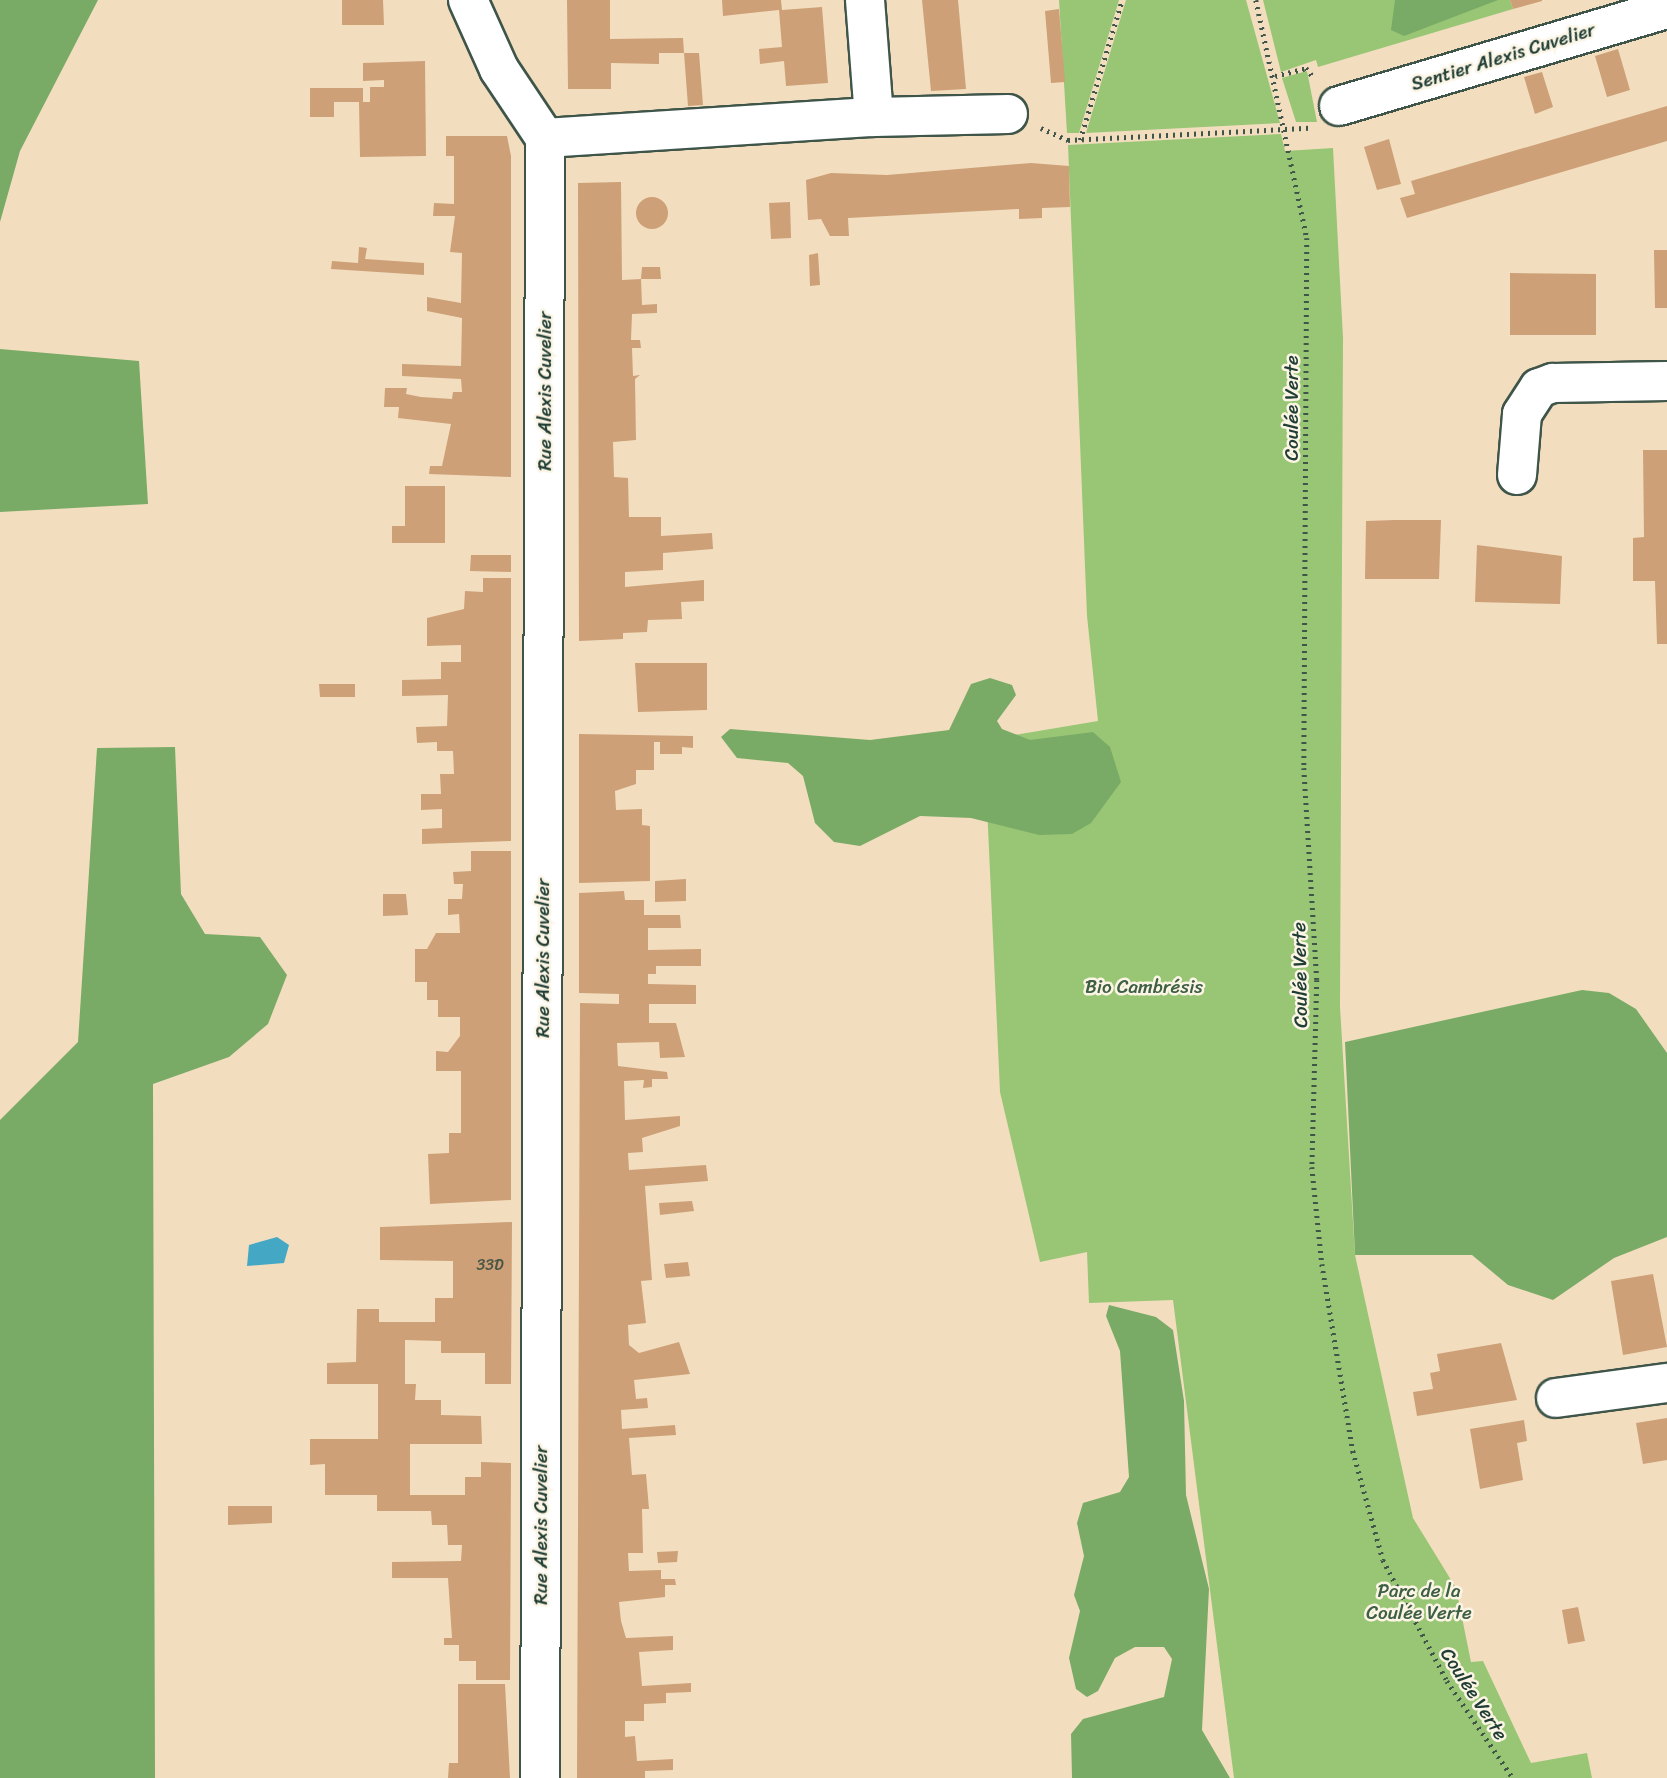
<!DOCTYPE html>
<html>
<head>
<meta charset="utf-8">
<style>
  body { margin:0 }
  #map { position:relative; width:1667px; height:1778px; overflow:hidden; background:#f2debf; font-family:Sriracha,sans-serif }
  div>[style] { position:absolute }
  .green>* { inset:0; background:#98c675 }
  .forest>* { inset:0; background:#7aab66 }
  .water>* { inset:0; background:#44a8c4 }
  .building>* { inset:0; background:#cda077 }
  .round { border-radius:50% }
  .path>* { height:4.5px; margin-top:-2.25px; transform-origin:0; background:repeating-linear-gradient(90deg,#3f5549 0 2px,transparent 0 7px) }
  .roads { filter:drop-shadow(2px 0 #3f5549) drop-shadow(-2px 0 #3f5549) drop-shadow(0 2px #3f5549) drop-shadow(0 -2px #3f5549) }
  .minor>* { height:38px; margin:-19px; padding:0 19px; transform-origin:19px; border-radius:19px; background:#fff }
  span { translate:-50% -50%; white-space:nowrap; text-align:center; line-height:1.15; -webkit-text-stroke:5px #fcf5e5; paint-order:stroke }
  .number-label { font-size:16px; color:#4a5645 }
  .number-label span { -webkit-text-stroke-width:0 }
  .street-label { font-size:19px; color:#1f3d34 }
  .park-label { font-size:19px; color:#3d5f44 }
</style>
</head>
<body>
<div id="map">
  <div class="green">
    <i style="clip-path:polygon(1059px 0,1119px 0,1079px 133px,1067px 133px)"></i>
    <i style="clip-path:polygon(1126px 0,1246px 0,1280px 123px,1086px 133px)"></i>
    <i style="clip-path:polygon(1263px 0,1510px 0,1513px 9px,1318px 67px,1316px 60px,1281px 72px)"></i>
    <i style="clip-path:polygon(1307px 71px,1317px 122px,1296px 122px,1282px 78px)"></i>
    <i style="clip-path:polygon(1281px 134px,1285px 151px,1333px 148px,1343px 338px,1340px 1007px,1355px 1255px,1413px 1518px,1456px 1588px,1471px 1662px,1483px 1661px,1531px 1763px,1587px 1753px,1592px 1778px,1234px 1778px,1173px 1300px,1089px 1303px,1087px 1252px,1040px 1262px,1000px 1092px,984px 740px,1098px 721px,1087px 616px,1068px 145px)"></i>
  </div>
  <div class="forest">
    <i style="clip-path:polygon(0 0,98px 0,20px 151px,0 222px)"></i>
    <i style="clip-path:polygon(1395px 0,1498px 0,1404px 36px,1391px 30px)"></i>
    <i style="clip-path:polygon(0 349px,139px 361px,148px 504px,0 512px)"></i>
    <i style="clip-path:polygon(990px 678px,1012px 685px,1016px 695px,997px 721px,1002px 729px,1030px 740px,1093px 732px,1110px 747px,1121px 782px,1091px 823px,1072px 834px,1039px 835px,971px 818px,920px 816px,860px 846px,834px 842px,815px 823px,803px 776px,788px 763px,737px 758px,721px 737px,730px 729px,870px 740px,949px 730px,971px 684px)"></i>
    <i style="clip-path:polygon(175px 747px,181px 894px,205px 934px,260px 937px,287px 975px,268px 1024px,229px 1057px,153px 1084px,155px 1778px,0 1778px,0 1120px,78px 1042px,97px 748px)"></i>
    <i style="clip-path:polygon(1582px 990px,1609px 993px,1636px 1009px,1667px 1053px,1667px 1237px,1614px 1258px,1553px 1300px,1508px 1285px,1472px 1255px,1355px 1255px,1345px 1042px)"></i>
    <i style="clip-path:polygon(1109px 1305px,1156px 1317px,1173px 1330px,1184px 1401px,1186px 1495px,1209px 1589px,1202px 1730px,1230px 1778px,1072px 1778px,1071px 1734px,1083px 1719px,1164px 1697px,1172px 1659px,1164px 1647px,1135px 1647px,1115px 1658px,1098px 1691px,1087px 1697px,1076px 1689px,1069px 1658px,1080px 1611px,1074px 1595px,1084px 1556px,1077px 1523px,1083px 1503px,1120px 1492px,1129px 1477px,1120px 1351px,1106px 1316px)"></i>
  </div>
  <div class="water">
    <i style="clip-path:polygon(277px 1237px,289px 1245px,284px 1263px,247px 1266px,249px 1245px)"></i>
  </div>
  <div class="building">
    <i style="clip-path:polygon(342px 0,383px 0,384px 25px,342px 25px)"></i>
    <i style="clip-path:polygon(567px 0,610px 0,610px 39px,683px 38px,684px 53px,659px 53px,659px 64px,611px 63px,611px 89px,568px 89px)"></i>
    <i style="clip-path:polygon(722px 0,781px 0,782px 10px,822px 7px,828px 83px,786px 86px,784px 61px,760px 64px,759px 49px,782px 47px,779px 10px,723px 16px)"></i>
    <i style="clip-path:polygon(922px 0,958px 0,966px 89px,931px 91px)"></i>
    <i style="clip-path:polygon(1510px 0,1542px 0,1542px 1px,1513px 9px)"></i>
    <i style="clip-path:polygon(1059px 9px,1065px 82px,1051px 83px,1045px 11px)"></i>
    <i style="clip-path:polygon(1618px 49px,1630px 90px,1607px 97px,1595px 56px)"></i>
    <i style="clip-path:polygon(684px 53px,699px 53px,703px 105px,688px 106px)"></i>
    <i style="clip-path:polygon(425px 61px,426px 156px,360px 157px,359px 102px,334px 102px,334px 117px,310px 117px,310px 88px,363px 88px,363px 102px,370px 102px,370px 87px,384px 87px,384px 80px,363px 81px,363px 63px)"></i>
    <i style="clip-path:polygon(1542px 72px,1553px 107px,1535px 114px,1524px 77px)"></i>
    <i style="clip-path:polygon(1667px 106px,1667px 141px,1407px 218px,1400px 198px,1415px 194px,1411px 181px)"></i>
    <i style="clip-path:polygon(446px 136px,507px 136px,511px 156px,511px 477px,429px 474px,430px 466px,442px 466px,451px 424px,398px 418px,399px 407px,384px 407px,385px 388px,407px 388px,406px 394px,421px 397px,452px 399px,453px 392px,462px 392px,461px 379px,402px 376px,402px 364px,461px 366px,462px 318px,427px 311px,427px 297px,461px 303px,462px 253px,450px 252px,455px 216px,433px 216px,434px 203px,454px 204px,454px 156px,446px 156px)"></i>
    <i style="clip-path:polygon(1389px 139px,1401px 184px,1377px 190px,1364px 147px)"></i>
    <i style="clip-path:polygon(1031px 163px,1069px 166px,1070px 207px,1042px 208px,1042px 218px,1019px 219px,1019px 209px,848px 218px,849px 236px,830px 236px,821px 219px,808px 220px,806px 180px,831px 173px,887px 175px)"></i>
    <i style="clip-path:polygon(621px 182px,622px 280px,641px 279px,642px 305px,657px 304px,657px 313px,632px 314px,631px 340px,640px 340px,641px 348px,632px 348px,633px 376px,640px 375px,635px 379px,636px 440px,613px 442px,614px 477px,628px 478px,629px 517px,661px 517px,661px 536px,712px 533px,713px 549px,663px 553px,663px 570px,625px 572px,625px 587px,704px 580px,704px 601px,681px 602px,682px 619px,648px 620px,647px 632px,623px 633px,623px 639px,579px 641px,578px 183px)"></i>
    <i class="round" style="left:636px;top:197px;width:32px;height:32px"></i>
    <i style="clip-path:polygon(790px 202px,791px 238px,771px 239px,769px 203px)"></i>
    <i style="clip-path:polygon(359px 247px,367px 248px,365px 259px,424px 263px,424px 275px,331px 269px,332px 261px,358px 263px)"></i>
    <i style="clip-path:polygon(1654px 250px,1667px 250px,1667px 308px,1655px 308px)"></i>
    <i style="clip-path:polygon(818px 253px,820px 285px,810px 286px,809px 255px)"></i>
    <i style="clip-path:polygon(642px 267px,660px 267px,661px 279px,641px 279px)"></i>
    <i style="clip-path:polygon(1510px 273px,1596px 274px,1596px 335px,1510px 335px)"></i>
    <i style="clip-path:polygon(1643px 450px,1667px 450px,1667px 644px,1657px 644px,1655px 581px,1633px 581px,1633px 538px,1644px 537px)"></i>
    <i style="clip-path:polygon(405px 486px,445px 486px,445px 543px,392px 543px,392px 526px,405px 526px)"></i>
    <i style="clip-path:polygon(1395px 520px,1441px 520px,1439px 579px,1365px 579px,1366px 521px)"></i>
    <i style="clip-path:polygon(1477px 545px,1562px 556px,1560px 604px,1475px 602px)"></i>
    <i style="clip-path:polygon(471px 555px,511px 555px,511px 572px,470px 571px)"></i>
    <i style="clip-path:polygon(483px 578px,511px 578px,511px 841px,422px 844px,422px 829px,442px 828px,442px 809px,421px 810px,421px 794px,441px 794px,440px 774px,454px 774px,453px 751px,437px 751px,437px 742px,417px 743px,416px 727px,447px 726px,448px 695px,402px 696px,402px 680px,441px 679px,441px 662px,461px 662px,461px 645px,427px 646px,427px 618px,464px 609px,465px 591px,483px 592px)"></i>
    <i style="clip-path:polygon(635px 663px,707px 663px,707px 710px,638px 712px)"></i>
    <i style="clip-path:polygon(319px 684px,355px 684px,355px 697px,320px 697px)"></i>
    <i style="clip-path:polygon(579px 734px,693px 736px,693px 748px,682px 747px,682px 754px,660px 754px,660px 742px,654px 742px,654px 770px,636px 770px,636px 784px,615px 791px,616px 810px,642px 809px,642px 825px,650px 826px,650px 881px,579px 883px)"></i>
    <i style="clip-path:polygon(471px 851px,511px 851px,511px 1200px,430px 1204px,428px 1154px,449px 1153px,449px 1133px,461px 1133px,461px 1071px,436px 1071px,436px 1051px,448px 1052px,460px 1036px,460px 1017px,438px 1017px,438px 1000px,427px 1000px,427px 982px,415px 982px,415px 949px,427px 949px,436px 933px,460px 933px,459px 914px,448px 915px,448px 899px,462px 899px,463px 884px,454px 884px,453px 872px,471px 871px)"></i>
    <i style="clip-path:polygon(686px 879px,686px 901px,655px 902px,655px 881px)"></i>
    <i style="clip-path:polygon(624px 891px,625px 900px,644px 900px,644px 915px,680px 915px,681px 928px,648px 928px,648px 950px,701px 949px,701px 966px,656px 966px,656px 974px,648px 974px,648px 984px,696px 985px,696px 1004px,649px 1004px,649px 1023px,676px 1023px,685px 1057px,660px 1058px,659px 1042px,617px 1043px,618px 1066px,667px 1072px,668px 1079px,652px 1079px,652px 1087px,643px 1088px,644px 1080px,624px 1081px,625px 1120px,680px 1116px,680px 1126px,642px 1138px,643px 1152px,628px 1153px,629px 1170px,706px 1165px,708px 1181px,645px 1186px,652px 1280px,641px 1281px,646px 1323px,628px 1325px,629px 1345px,639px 1353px,679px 1342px,690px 1374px,634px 1380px,636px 1399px,647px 1398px,648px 1408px,621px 1410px,622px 1429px,675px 1425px,676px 1435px,629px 1438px,632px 1475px,646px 1474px,649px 1509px,642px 1509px,643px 1553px,628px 1553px,629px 1571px,661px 1570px,661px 1579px,675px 1579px,676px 1585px,665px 1585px,665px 1597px,619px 1602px,621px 1621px,626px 1638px,673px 1636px,673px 1650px,639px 1652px,642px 1686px,691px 1683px,691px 1692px,666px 1693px,666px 1703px,644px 1704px,644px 1721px,625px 1721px,625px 1737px,635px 1736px,637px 1761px,673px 1759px,673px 1770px,645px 1771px,645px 1778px,577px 1778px,580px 1003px,619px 1004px,619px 994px,579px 993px,579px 893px)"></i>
    <i style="clip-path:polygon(383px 894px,406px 894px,408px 915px,383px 916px)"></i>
    <i style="clip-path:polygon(692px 1201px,694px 1211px,660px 1215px,659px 1203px)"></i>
    <i style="clip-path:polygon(512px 1222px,511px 1384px,485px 1384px,485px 1353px,441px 1353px,441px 1341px,405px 1340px,405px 1384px,416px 1384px,415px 1400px,441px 1400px,441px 1415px,481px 1416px,482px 1444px,410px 1444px,410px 1495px,465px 1495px,465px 1477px,481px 1477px,481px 1462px,511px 1463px,510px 1680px,476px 1680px,476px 1661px,459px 1661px,459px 1645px,444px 1645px,444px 1638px,452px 1638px,448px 1578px,392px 1578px,392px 1562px,461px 1561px,462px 1545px,448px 1545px,447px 1525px,432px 1525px,431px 1511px,377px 1511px,377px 1495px,325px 1495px,325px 1464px,310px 1465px,310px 1439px,378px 1439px,378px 1384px,327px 1384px,327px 1363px,356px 1362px,357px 1309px,379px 1309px,379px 1322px,435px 1322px,435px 1298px,453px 1298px,453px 1261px,380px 1260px,380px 1227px)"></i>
    <i style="clip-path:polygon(688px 1262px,690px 1276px,666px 1278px,664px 1264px)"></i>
    <i style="clip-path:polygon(1653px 1274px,1667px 1347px,1623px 1355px,1611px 1281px)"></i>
    <i style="clip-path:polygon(1501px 1343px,1517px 1400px,1417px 1416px,1413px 1392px,1433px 1389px,1430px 1373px,1440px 1371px,1437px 1354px)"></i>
    <i style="clip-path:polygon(1667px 1418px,1667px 1460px,1643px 1464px,1636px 1423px)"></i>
    <i style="clip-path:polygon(1524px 1420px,1527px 1441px,1517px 1443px,1523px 1480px,1480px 1489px,1470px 1429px)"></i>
    <i style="clip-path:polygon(228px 1506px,272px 1506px,272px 1523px,228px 1525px)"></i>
    <i style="clip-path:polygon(678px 1551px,677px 1562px,658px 1563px,657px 1552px)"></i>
    <i style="clip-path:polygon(1578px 1607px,1585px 1641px,1568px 1644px,1562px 1610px)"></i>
    <i style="clip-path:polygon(458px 1684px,505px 1684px,510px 1778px,448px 1778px,449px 1763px,458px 1763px)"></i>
  </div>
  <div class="path">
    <i style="left:1256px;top:0;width:243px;rotate:77.9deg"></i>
    <i style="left:1307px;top:238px;width:530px;rotate:90.32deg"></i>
    <i style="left:1304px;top:768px;width:212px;rotate:86.5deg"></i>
    <i style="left:1317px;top:980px;width:187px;rotate:91.5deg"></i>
    <i style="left:1312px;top:1167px;width:98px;rotate:84.1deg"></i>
    <i style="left:1322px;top:1264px;width:190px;rotate:80.6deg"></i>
    <i style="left:1353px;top:1451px;width:113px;rotate:74.6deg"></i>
    <i style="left:1383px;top:1560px;width:137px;rotate:62.1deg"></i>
    <i style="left:1447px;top:1681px;width:117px;rotate:55.8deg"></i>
    <i style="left:1275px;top:76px;width:32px;rotate:-14deg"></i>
    <i style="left:1306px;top:68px;width:13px;rotate:51deg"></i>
    <i style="left:1041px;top:128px;width:30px;rotate:24deg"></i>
    <i style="left:1068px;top:140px;width:241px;rotate:-2.9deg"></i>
    <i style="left:1080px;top:140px;width:146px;rotate:-73.3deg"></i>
  </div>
  <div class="roads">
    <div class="minor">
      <i style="left:468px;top:0;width:76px;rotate:65.8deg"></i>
      <i style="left:499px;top:69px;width:83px;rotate:56.3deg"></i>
      <i style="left:545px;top:138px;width:1640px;rotate:90.17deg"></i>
      <i style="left:1339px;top:106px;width:342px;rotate:-16.5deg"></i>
      <i style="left:874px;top:117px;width:134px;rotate:-1.3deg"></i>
      <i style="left:545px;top:138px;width:330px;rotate:-3.7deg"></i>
      <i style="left:874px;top:117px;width:117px;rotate:-94.4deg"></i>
      <i style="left:1517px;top:475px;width:61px;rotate:-85.3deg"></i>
      <i style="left:1522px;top:414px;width:31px;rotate:-57deg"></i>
      <i style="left:1539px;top:388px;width:15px;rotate:-20deg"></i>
      <i style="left:1553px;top:383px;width:114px;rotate:-1deg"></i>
      <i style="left:1556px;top:1398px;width:112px;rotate:-7.7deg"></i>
    </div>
  </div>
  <div class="number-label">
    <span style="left:490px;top:1265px">33D</span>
  </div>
  <div class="street-label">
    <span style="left:1503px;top:57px;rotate:-17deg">Sentier Alexis Cuvelier</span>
    <span style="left:545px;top:391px;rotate:-90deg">Rue Alexis Cuvelier</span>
    <span style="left:1292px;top:408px;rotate:-90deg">Coulée Verte</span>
    <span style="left:543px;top:958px;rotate:-90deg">Rue Alexis Cuvelier</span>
    <span style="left:1300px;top:975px;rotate:-91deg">Coulée Verte</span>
    <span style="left:541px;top:1525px;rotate:-90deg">Rue Alexis Cuvelier</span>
    <span style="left:1474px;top:1694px;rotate:57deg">Coulée Verte</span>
  </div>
  <div class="park-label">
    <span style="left:1144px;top:987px">Bio Cambrésis</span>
    <span style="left:1419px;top:1602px">Parc de la<br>Coulée Verte</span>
  </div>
</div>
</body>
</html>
